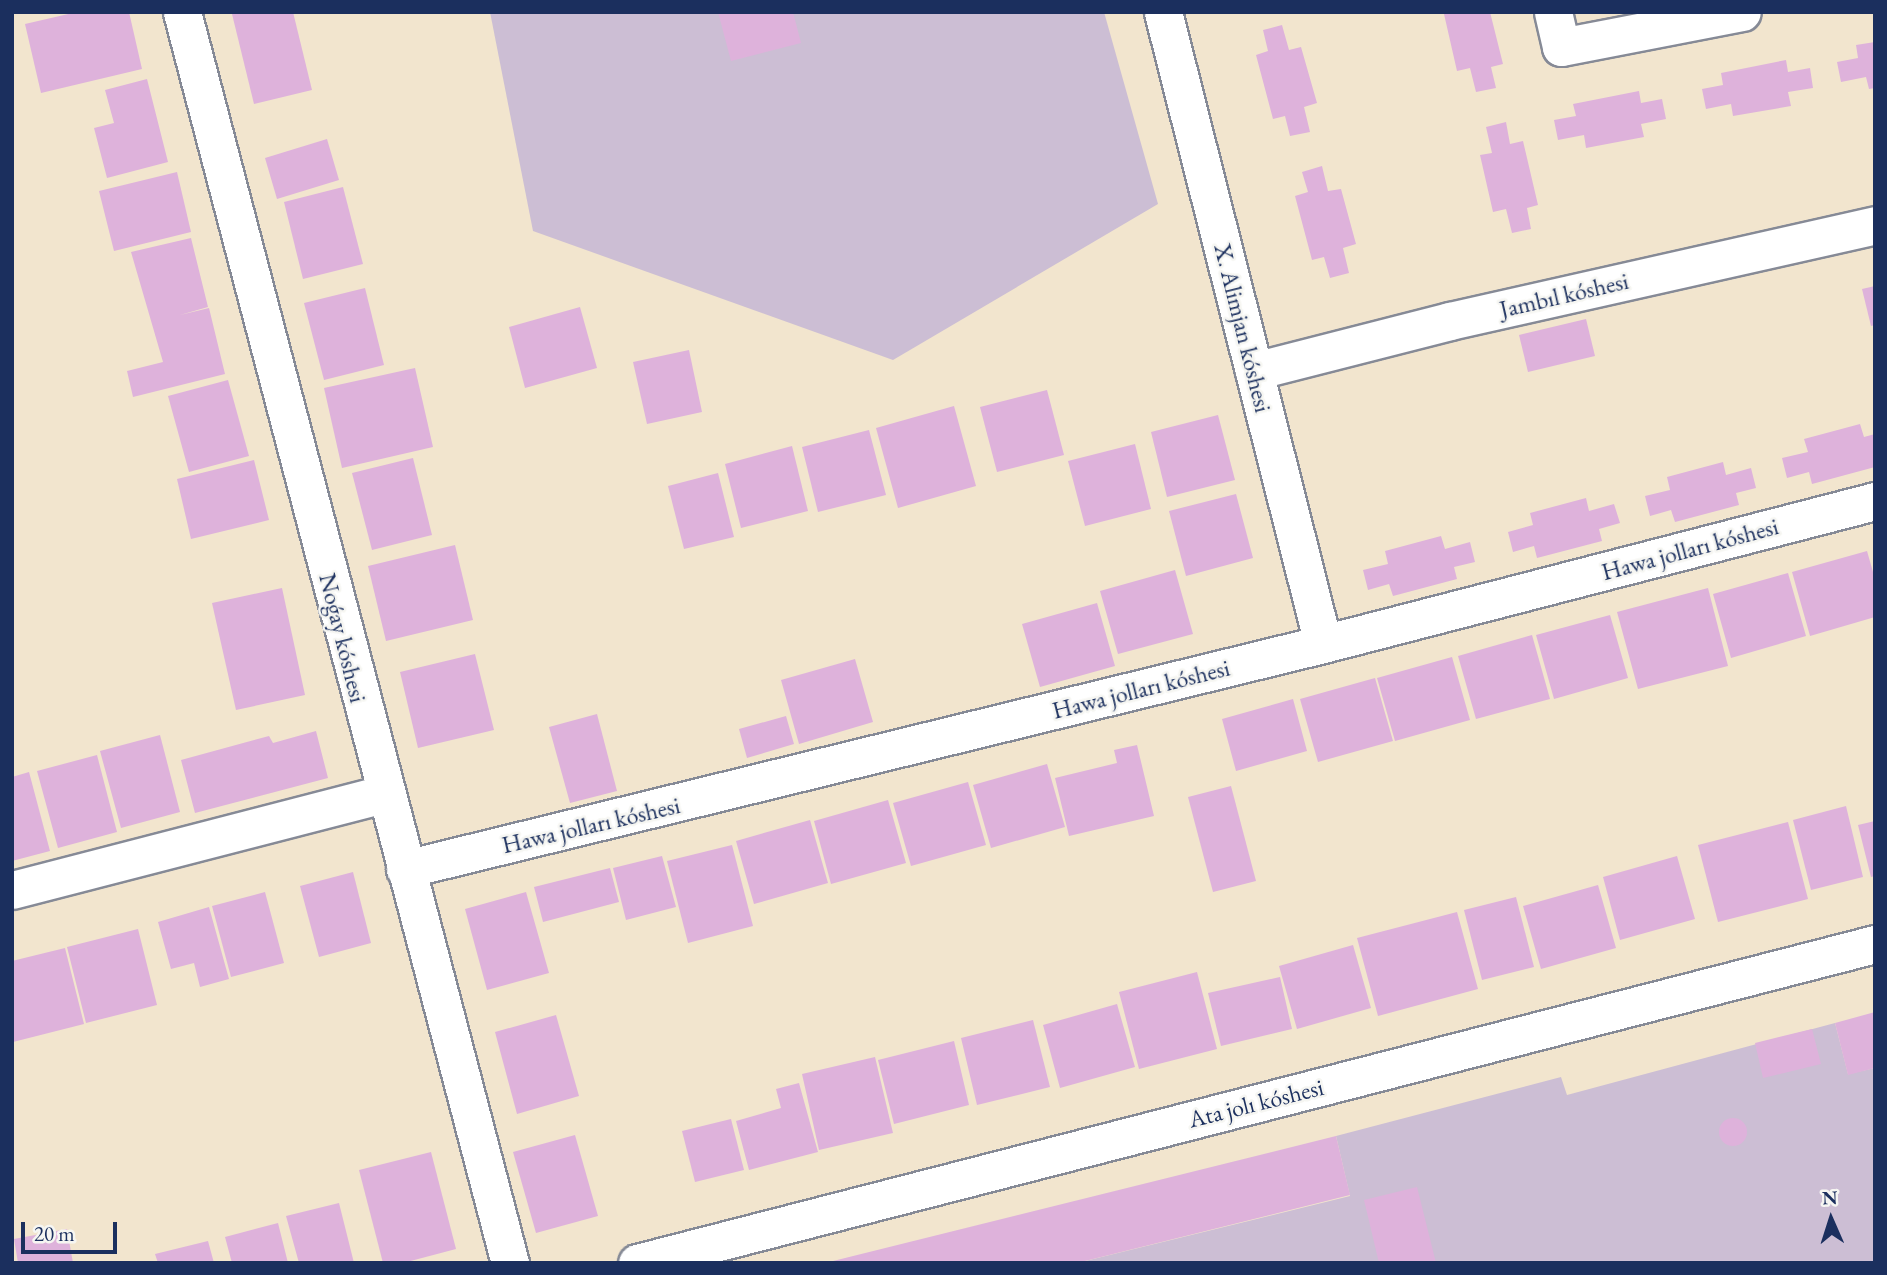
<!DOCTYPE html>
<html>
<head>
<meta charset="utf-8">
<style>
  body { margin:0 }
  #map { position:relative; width:1887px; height:1275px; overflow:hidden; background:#f2e5ce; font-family:"EB Garamond",serif }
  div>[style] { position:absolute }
  .industrial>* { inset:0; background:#ccbed4 }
  .building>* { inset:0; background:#deb2db }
  .round { border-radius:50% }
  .roads { filter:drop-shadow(2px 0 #868a96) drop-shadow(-2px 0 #868a96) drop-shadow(0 2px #868a96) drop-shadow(0 -2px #868a96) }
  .minor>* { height:37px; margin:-18.5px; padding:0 18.5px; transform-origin:18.5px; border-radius:18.5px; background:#fff }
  span { translate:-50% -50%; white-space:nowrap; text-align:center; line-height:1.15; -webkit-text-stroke:5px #f6f6f2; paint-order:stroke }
  .street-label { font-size:24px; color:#1b2f5e }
  .frame { position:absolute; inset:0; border:14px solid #1b2f5e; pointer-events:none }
  .north { position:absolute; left:1796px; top:1184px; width:70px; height:70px; -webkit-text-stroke:5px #f6f6f2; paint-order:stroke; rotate:357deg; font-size:19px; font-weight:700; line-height:28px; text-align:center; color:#1b2f5e }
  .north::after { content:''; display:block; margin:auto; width:24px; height:32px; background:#1b2f5e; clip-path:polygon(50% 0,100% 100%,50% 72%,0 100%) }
  .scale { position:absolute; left:21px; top:1222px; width:96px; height:32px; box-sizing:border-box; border:4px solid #1b2f5e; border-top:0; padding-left:9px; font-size:21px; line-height:24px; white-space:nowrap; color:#1b2f5e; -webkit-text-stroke:5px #f6f6f2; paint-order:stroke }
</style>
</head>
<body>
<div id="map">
  <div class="industrial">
    <i style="clip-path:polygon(490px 12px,1104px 12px,1158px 204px,893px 360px,533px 231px)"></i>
    <i style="clip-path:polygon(1835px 1023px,1848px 1074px,1875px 1068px,1875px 1263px,1077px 1263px,1350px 1196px,1336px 1136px,1561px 1077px,1567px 1095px)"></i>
  </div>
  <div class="building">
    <i style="clip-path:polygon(77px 12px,129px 12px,142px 69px,41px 93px,25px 24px)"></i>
    <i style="clip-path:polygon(293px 12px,312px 90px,254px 104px,232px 14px)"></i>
    <i style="clip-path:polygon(718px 12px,793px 12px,801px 43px,731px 61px)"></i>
    <i style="clip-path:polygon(1490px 12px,1503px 64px,1491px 67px,1496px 88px,1476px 92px,1470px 68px,1457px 71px,1444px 14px)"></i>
    <i style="clip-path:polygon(1282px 25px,1289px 50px,1301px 47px,1317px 103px,1304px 107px,1310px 132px,1290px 136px,1285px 116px,1273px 119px,1256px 55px,1268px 51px,1263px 30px)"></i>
    <i style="clip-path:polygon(1875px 42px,1875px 88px,1869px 89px,1866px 77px,1841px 82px,1837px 62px,1858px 58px,1856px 45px)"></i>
    <i style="clip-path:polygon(1786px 60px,1788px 72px,1810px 68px,1813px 88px,1788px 92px,1791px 106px,1733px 116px,1731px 104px,1706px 109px,1702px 89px,1723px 85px,1721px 73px)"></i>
    <i style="clip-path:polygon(147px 79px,168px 162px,107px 178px,94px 128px,114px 123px,105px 90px)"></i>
    <i style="clip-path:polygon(1639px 91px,1641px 103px,1662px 99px,1666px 119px,1641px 124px,1644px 137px,1586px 148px,1584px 135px,1558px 140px,1554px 120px,1576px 116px,1573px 104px)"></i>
    <i style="clip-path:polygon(1506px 122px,1510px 144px,1523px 141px,1538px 205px,1527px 208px,1531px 229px,1512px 233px,1506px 209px,1493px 212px,1480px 155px,1492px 153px,1486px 127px)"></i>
    <i style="clip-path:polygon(327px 139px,339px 180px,277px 199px,265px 158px)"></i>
    <i style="clip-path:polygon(1322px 166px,1328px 191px,1341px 189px,1356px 244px,1343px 248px,1349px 273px,1330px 278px,1324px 257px,1312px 260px,1295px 196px,1308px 192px,1302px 172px)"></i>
    <i style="clip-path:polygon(177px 172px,191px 232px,114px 251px,99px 191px)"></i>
    <i style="clip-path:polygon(343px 187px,363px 264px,303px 279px,284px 202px)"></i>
    <i style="clip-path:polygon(191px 238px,208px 307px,180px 315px,209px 308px,225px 374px,133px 397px,127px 371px,163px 362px,131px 252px)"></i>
    <i style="clip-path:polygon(1875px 286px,1875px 325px,1871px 326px,1862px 289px)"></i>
    <i style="clip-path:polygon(365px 288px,384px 365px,324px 380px,304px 303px)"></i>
    <i style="clip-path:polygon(580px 307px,597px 368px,525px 388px,509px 327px)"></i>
    <i style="clip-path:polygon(1586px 319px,1595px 356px,1528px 372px,1519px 335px)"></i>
    <i style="clip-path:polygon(689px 350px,702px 412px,647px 424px,633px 362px)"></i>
    <i style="clip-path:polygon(415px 368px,433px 447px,342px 468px,324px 388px)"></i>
    <i style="clip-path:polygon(228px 380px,249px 456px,189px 472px,168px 396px)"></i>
    <i style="clip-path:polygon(1047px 390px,1064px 455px,997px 472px,980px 407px)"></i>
    <i style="clip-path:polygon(954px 406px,976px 486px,898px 508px,876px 428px)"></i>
    <i style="clip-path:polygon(1218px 415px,1235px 480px,1167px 497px,1151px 432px)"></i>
    <i style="clip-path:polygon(1860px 424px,1864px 437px,1875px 434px,1875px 467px,1812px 484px,1809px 472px,1787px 478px,1782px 458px,1808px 452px,1804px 439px)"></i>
    <i style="clip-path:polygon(869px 430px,886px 495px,818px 512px,802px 447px)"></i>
    <i style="clip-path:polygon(1135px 444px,1151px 509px,1085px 526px,1068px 461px)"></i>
    <i style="clip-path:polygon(792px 446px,808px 511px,741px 528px,725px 464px)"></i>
    <i style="clip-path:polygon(413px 458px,432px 535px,372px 550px,352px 473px)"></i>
    <i style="clip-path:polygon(254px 460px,269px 520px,191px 539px,177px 479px)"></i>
    <i style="clip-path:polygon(1723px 462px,1726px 475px,1751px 468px,1756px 488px,1736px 493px,1739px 505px,1675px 522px,1671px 510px,1650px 516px,1645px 496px,1670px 490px,1667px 477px)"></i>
    <i style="clip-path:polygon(718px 473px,734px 537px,684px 549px,668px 486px)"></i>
    <i style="clip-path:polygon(1236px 494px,1253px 558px,1186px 576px,1169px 511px)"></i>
    <i style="clip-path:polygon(1586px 498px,1589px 511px,1614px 504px,1620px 523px,1599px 529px,1602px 541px,1537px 558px,1534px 546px,1513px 552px,1508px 532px,1533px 525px,1530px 513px)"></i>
    <i style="clip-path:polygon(1441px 536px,1445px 549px,1470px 542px,1475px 562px,1454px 567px,1457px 579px,1393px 596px,1389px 584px,1368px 590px,1363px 570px,1388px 564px,1385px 551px)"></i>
    <i style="clip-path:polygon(455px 545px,473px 620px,386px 641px,368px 566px)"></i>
    <i style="clip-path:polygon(1867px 551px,1875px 579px,1875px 617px,1810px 636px,1792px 572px)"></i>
    <i style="clip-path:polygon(1175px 570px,1193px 634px,1118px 654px,1100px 591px)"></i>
    <i style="clip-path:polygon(1788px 573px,1806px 636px,1731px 658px,1713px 594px)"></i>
    <i style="clip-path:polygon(282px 588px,305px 695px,236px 710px,212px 603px)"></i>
    <i style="clip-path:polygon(1708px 588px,1728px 666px,1638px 689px,1617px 612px)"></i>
    <i style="clip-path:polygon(1097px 603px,1115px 666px,1040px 687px,1022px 624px)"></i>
    <i style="clip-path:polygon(1610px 615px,1628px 678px,1554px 699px,1536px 635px)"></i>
    <i style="clip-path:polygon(1532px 635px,1550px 699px,1476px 719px,1458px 656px)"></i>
    <i style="clip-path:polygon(475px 654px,494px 730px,418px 748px,400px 672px)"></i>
    <i style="clip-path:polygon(1452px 657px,1470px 720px,1395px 741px,1377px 678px)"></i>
    <i style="clip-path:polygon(855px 659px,873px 722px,799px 744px,781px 680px)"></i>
    <i style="clip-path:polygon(1375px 678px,1393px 741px,1318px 762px,1300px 699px)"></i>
    <i style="clip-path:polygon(1293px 699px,1307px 751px,1236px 771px,1222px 719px)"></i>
    <i style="clip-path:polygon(597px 714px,617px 791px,570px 803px,549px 727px)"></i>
    <i style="clip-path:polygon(786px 716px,794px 744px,747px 758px,739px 729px)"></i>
    <i style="clip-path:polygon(316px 731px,328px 778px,195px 813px,181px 760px,269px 736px,273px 743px)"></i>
    <i style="clip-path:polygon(160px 735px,180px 812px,121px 828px,100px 751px)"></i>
    <i style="clip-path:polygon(1137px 745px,1154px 816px,1069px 836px,1055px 778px,1117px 763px,1114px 750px)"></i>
    <i style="clip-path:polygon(97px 755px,117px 832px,58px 848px,37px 771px)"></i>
    <i style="clip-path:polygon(1047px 764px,1065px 827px,991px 848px,973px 785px)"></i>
    <i style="clip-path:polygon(29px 772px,50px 851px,12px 861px,12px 777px)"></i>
    <i style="clip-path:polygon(968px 782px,986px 845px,911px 866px,893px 803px)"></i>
    <i style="clip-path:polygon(1231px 786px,1256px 881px,1213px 892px,1188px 797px)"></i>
    <i style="clip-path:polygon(888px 800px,906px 863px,831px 884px,814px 821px)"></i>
    <i style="clip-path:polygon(1846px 806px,1863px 877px,1811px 890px,1793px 820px)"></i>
    <i style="clip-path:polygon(810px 820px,828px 883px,754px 904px,736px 841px)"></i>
    <i style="clip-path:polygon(1875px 821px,1875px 876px,1871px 877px,1858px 825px)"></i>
    <i style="clip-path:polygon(1788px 822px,1808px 899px,1718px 922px,1698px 845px)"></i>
    <i style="clip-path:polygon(732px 845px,753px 926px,688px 943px,667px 861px)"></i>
    <i style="clip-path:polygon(662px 856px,676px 907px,626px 920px,613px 868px)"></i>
    <i style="clip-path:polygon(1677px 856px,1695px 919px,1620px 940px,1603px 877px)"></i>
    <i style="clip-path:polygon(610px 868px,619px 902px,543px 922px,534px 887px)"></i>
    <i style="clip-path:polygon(353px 872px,371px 943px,319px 957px,300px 886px)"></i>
    <i style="clip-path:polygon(1598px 885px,1616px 948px,1541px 969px,1523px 906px)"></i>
    <i style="clip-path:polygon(265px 892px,284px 963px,231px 977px,212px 906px)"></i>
    <i style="clip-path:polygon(526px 892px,549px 973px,487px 990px,465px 909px)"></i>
    <i style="clip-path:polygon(1516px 897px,1534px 967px,1482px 980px,1464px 910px)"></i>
    <i style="clip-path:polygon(209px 907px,229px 979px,200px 987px,194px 963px,171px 969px,158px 922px)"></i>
    <i style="clip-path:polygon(1457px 912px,1478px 989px,1378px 1016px,1357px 938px)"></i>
    <i style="clip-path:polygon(138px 929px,157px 1005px,86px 1023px,67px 947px)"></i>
    <i style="clip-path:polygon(1353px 945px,1371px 1008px,1297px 1029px,1279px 966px)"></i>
    <i style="clip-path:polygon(65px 948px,84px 1024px,13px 1042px,12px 961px)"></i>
    <i style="clip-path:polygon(1197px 972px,1217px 1049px,1139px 1069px,1119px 992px)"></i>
    <i style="clip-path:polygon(1280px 977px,1292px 1029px,1221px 1046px,1208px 993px)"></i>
    <i style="clip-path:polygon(1117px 1004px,1135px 1067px,1060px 1088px,1043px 1025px)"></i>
    <i style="clip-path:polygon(1875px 1012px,1875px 1068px,1848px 1075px,1835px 1023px)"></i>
    <i style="clip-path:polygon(556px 1015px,579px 1096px,517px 1114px,495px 1032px)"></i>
    <i style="clip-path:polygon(1033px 1020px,1050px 1087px,977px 1105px,961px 1038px)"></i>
    <i style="clip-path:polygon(1812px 1029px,1821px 1064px,1763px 1078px,1755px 1043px)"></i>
    <i style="clip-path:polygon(954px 1041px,969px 1105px,894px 1124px,878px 1060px)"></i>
    <i style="clip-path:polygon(875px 1057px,893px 1133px,819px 1150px,802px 1074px)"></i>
    <i style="clip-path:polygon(799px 1083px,818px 1152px,749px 1170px,736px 1121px,781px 1108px,776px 1089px)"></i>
    <i class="round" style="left:1719px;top:1118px;width:28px;height:28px"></i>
    <i style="clip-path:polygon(731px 1119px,744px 1170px,695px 1182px,682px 1131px)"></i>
    <i style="clip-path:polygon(575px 1135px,598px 1216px,536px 1233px,513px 1152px)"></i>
    <i style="clip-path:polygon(1336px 1136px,1350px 1195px,1077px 1263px,825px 1263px)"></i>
    <i style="clip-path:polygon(431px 1152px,456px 1249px,403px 1263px,383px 1263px,359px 1170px)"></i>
    <i style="clip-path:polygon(1417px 1187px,1436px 1263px,1379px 1263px,1364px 1200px)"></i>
    <i style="clip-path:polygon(339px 1203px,354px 1263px,299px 1263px,286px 1216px)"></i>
    <i style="clip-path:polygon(278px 1223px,288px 1263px,232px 1263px,225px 1237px)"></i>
    <i style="clip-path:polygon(67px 1229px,73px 1263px,18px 1263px,14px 1239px)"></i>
    <i style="clip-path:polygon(208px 1241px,214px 1263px,158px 1263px,155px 1254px)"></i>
  </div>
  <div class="roads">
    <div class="minor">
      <i style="left:182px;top:12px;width:1293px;rotate:75.31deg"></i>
      <i style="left:1163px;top:12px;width:652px;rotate:75.79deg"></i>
      <i style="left:1553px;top:12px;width:36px;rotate:77deg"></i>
      <i style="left:1561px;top:47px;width:184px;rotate:-10.9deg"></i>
      <i style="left:1254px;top:371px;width:202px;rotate:-14.3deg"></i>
      <i style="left:1450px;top:321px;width:436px;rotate:-12.7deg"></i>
      <i style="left:405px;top:869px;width:945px;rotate:-13.77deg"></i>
      <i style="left:1323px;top:644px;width:570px;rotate:-14.52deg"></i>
      <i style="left:12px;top:890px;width:384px;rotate:-14.5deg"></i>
      <i style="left:637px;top:1263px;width:1278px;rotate:-14.45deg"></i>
    </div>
  </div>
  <div class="street-label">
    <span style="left:1564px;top:295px;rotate:-13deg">Jambıl kóshesi</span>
    <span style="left:1243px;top:328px;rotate:76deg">X. Alimjan kóshesi</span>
    <span style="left:1690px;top:549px;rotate:-15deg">Hawa jolları kóshesi</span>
    <span style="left:343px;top:638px;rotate:76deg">Noǵay kóshesi</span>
    <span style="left:1141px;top:689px;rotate:-14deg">Hawa jolları kóshesi</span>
    <span style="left:591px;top:825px;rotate:-13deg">Hawa jolları kóshesi</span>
    <span style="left:1256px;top:1103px;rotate:-14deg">Ata jolı kóshesi</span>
  </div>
  <div class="frame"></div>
  <div class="north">N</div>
  <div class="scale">20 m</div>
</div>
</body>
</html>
